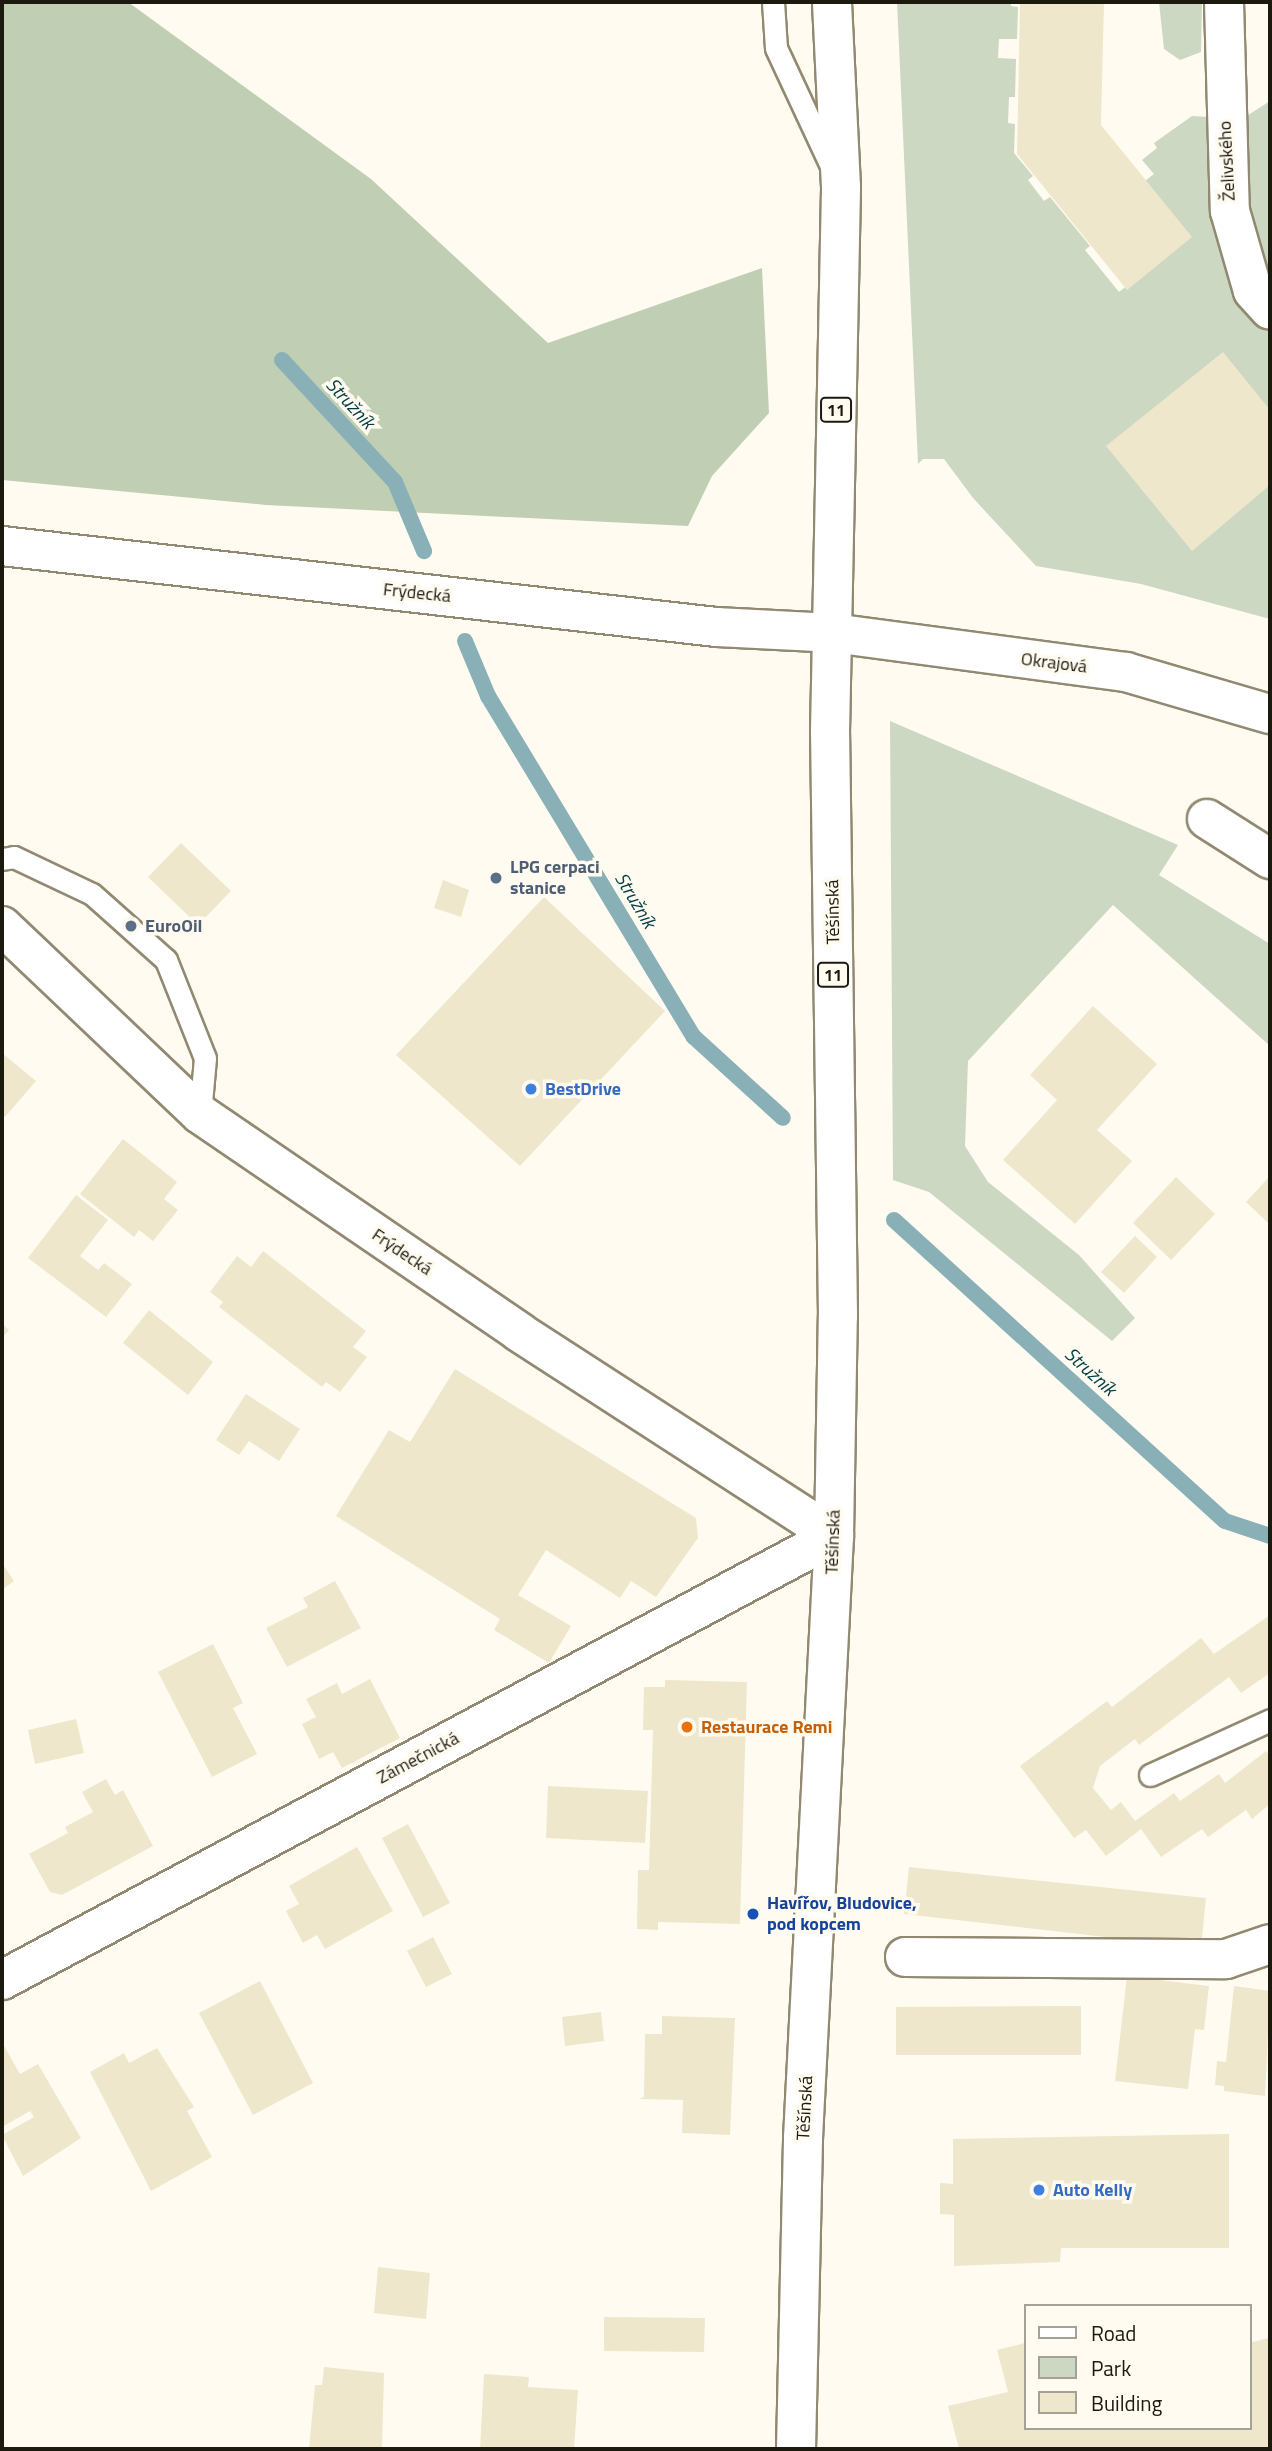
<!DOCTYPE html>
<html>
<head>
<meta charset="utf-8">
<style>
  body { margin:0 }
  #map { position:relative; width:1272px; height:2451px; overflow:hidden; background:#fffbf0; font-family:"Titillium Web",sans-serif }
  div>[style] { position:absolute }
  .green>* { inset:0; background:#ccd8c2 }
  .forest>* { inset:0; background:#c0cfb3 }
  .stream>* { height:16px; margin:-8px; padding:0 8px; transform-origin:8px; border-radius:8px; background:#8ab0b7 }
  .building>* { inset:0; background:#efe7cc }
  .roads { filter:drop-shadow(2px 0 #918971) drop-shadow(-2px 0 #918971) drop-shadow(0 2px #918971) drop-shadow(0 -2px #918971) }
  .service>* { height:21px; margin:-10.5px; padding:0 10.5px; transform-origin:10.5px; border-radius:10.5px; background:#fff }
  .minor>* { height:38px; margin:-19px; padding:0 19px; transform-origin:19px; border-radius:19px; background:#fff }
  .tertiary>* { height:38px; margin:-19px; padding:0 19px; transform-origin:19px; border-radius:19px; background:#fff }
  .primary>* { height:38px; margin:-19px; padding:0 19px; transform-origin:19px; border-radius:19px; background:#fff }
  .dots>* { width:19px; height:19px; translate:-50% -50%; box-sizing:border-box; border:4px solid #fffbf0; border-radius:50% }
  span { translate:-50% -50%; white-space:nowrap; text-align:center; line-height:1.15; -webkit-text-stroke:7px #fffbf0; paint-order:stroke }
  .shield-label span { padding:2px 5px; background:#fffbf0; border:2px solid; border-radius:5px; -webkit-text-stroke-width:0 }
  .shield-label { font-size:16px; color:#1c190f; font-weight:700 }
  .street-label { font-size:18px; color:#1c190f }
  .service-label { font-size:18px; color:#4e5e75; font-weight:700 }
  .left { translate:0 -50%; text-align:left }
  .shop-label { font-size:18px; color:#366cbe; font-weight:700 }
  .food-label { font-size:18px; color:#c56008; font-weight:700 }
  .transit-label { font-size:18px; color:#164399; font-weight:700 }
  .water-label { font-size:19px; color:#003d45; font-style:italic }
  .frame { position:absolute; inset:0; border:4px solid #1c190f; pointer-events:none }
  .legend { position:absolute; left:1024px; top:2304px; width:228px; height:126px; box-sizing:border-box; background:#fffbf0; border:2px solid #a4a196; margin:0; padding:9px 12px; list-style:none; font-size:21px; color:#1c190f }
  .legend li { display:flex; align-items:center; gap:14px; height:35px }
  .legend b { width:35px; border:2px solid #a4a196 }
</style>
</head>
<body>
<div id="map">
  <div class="green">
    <i style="clip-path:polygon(897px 2px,1011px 2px,1011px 6px,1018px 7px,1017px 39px,999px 39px,998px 58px,1016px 59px,1015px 97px,1009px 97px,1008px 123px,1015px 124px,1014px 153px,1033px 176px,1028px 180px,1044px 201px,1050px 197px,1090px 246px,1085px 250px,1119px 292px,1186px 239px,1145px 181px,1154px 174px,1142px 160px,1157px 148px,1154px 143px,1192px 116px,1242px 119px,1270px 101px,1270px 619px,1141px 584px,1036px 566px,973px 498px,944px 459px,923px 459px,918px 464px)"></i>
    <i style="clip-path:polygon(1159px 2px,1202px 2px,1201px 52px,1180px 60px,1164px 49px)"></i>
    <i style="clip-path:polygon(890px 721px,1178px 845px,1159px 875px,1270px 944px,1270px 1046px,1113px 905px,968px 1061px,965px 1146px,988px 1182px,1079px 1255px,1135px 1318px,1112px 1341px,929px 1192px,893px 1180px)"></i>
  </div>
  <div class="forest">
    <i style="clip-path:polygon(2px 2px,128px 2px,371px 179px,548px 343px,762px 268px,769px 413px,712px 476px,688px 526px,266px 505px,2px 480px)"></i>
  </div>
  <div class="stream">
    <i style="left:282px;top:360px;width:166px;rotate:47.2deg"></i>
    <i style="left:395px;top:482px;width:75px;rotate:67.2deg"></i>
    <i style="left:465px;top:641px;width:60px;rotate:67.3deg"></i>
    <i style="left:488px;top:696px;width:398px;rotate:58.9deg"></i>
    <i style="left:694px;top:1037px;width:120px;rotate:42.3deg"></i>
    <i style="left:894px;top:1220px;width:447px;rotate:42.3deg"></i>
    <i style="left:1225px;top:1521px;width:47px;rotate:18.4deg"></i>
  </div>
  <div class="building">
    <i style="clip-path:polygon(1020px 2px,1104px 2px,1101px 125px,1192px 237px,1127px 290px,1017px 154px)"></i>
    <i style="clip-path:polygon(1223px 352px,1270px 410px,1270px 485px,1192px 551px,1106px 446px)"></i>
    <i style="clip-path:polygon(181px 843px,231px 891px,198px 925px,148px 877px)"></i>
    <i style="clip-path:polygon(443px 880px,469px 890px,461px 917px,434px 908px)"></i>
    <i style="clip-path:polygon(544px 897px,665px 1011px,520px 1166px,396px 1055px)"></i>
    <i style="clip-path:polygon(1093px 1006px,1157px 1064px,1097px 1130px,1132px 1161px,1075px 1224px,1003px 1160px,1057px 1100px,1030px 1075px)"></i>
    <i style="clip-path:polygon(2px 1053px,36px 1081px,5px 1117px,2px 1115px)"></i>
    <i style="clip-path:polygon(123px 1139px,177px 1182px,164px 1199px,178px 1210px,153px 1241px,139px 1230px,134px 1237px,80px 1194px)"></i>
    <i style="clip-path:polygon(1270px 1176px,1270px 1221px,1268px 1223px,1246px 1202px)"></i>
    <i style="clip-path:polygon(1176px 1177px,1215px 1214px,1171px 1260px,1133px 1223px)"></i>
    <i style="clip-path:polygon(76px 1195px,108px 1220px,80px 1256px,98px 1270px,104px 1263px,132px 1284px,106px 1317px,28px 1258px)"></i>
    <i style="clip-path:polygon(1135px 1236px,1157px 1257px,1124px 1293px,1101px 1272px)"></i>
    <i style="clip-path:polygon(263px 1251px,366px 1331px,353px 1347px,367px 1357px,340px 1392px,326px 1382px,322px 1387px,219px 1307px,223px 1302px,210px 1292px,237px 1256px,251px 1267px)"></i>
    <i style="clip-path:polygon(149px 1310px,213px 1362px,188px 1395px,123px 1343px)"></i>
    <i style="clip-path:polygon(2px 1324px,9px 1330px,2px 1338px)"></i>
    <i style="clip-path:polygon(455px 1369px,696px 1518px,698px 1538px,656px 1597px,631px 1581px,620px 1598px,546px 1550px,518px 1595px,571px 1626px,549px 1663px,494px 1630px,500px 1619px,336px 1516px,389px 1430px,410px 1442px)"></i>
    <i style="clip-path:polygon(246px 1394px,300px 1429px,279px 1461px,249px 1441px,239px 1455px,216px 1440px)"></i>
    <i style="clip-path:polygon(2px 1563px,14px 1581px,2px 1590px)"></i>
    <i style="clip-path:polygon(335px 1581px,361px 1628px,287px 1667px,266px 1628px,308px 1607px,303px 1598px)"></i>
    <i style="clip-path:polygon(1270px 1615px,1270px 1673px,1241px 1693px,1229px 1677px,1139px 1745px,1135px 1739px,1100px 1766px,1093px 1788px,1111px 1810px,1121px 1802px,1135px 1821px,1174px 1793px,1180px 1801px,1219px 1774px,1225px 1783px,1266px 1751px,1270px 1756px,1270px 1804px,1252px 1819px,1246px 1810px,1208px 1837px,1202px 1829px,1161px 1857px,1141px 1829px,1106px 1856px,1086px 1830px,1074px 1838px,1020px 1766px,1107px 1701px,1112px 1707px,1201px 1638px,1214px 1654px)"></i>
    <i style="clip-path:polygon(213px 1644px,243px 1703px,233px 1708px,257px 1754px,212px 1777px,158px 1672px)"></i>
    <i style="clip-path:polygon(370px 1679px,400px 1738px,342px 1768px,333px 1752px,319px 1759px,302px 1724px,316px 1717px,306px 1699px,337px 1683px,342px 1694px)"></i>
    <i style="clip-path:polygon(665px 1680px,747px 1682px,740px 1924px,658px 1922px,658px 1930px,637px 1929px,638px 1870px,649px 1870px,653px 1730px,643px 1730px,644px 1687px,665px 1687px)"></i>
    <i style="clip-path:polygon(76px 1719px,84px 1753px,35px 1764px,28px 1730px)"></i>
    <i style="clip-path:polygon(106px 1779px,115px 1795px,123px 1790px,153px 1846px,62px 1895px,50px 1892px,29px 1854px,68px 1833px,65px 1827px,93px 1812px,82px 1792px)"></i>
    <i style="clip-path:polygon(548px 1786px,648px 1791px,645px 1843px,546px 1838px)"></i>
    <i style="clip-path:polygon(408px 1824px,450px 1903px,423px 1917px,382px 1838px)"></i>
    <i style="clip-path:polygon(357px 1847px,393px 1911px,325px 1949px,317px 1935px,303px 1943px,286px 1911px,299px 1904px,289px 1886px)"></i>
    <i style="clip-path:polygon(909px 1867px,1206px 1898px,1201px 1948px,904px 1914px)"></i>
    <i style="clip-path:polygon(433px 1937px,452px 1974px,426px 1987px,407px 1951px)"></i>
    <i style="clip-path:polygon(1127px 1976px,1209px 1986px,1204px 2030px,1195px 2029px,1188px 2089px,1115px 2081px)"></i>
    <i style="clip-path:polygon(260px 1981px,313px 2083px,253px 2115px,199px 2013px)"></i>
    <i style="clip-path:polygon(1234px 1986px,1270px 1991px,1265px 2096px,1224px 2091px,1224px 2086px,1215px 2085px,1217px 2061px,1226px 2062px)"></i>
    <i style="clip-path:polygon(1081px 2006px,1081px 2055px,896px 2055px,896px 2007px)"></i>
    <i style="clip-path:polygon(601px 2012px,604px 2041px,565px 2046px,562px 2017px)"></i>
    <i style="clip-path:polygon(662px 2016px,735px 2018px,730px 2135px,682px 2133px,683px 2100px,639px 2099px,644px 2097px,645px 2034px,662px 2034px)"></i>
    <i style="clip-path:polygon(2px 2042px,20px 2074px,38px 2064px,81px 2138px,23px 2176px,2px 2135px,34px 2117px,30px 2111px,2px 2127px)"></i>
    <i style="clip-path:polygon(157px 2048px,194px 2107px,187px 2111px,212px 2157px,151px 2191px,90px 2072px,124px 2053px,129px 2063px)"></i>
    <i style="clip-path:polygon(1229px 2134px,1229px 2248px,1061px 2248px,1060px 2262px,954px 2266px,954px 2215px,940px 2214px,940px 2183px,953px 2184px,953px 2139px)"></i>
    <i style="clip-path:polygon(378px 2267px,430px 2273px,426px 2319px,374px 2313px)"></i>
    <i style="clip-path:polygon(604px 2317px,705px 2318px,704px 2352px,604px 2351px)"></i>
    <i style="clip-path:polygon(1268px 2338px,1270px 2449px,959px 2449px,948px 2406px,1008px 2392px,997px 2350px,1025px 2343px,1025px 2428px,1249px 2428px,1249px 2343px)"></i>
    <i style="clip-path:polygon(324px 2367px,384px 2373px,382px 2449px,309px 2449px,315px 2385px,322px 2385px)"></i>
    <i style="clip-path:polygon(484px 2374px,529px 2377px,528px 2387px,578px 2390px,574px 2449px,480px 2449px)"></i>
  </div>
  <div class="roads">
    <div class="service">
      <i style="left:773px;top:2px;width:46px;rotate:86.3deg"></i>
      <i style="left:776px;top:48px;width:130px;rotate:65deg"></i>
      <i style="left:2px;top:859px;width:12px;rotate:-9deg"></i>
      <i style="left:14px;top:857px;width:86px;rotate:25.4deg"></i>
      <i style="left:92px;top:894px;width:99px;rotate:41.7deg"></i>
      <i style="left:166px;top:960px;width:105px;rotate:68.3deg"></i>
      <i style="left:205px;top:1058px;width:56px;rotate:95.1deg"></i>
      <i style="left:1150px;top:1775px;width:132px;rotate:-24.6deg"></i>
    </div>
    <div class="minor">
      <i style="left:1224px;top:2px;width:209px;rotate:88.4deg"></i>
      <i style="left:1230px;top:211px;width:83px;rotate:74deg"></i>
      <i style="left:1253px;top:291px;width:25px;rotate:48deg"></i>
      <i style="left:833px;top:633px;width:296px;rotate:7.6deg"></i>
      <i style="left:1126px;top:672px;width:150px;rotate:16.3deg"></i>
      <i style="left:1207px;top:819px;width:75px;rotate:32.4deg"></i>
      <i style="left:2px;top:926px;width:273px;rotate:43.5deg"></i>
      <i style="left:200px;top:1114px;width:386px;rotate:34.3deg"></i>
      <i style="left:519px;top:1332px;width:375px;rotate:32.9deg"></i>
      <i style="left:834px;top:1536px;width:943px;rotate:151.91deg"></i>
      <i style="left:905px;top:1957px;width:321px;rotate:0.4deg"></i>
      <i style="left:1226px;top:1959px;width:46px;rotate:-18.8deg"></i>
    </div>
    <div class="tertiary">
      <i style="left:2px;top:546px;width:719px;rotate:6.47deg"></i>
      <i style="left:716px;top:627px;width:117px;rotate:2.9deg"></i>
    </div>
    <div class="primary">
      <i style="left:796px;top:2449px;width:311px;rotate:-88.7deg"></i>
      <i style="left:803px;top:2138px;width:603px;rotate:-87.05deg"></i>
      <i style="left:834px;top:1536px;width:220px;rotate:-89deg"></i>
      <i style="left:838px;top:1316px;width:584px;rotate:-90.78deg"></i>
      <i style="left:830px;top:732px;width:545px;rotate:-88.84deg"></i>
      <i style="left:841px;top:187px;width:185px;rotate:-92.8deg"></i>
    </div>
  </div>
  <div class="dots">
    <i style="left:496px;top:878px;background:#5c6f8a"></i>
    <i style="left:131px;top:926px;background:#5c6f8a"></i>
    <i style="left:531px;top:1089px;background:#3f7fe0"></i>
    <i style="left:687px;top:1727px;background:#e8710a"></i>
    <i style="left:753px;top:1914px;background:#1a4fb4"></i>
    <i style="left:1039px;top:2190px;background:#3f7fe0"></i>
  </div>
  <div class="shield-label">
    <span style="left:836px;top:410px">11</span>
    <span style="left:833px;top:975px">11</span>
  </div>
  <div class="street-label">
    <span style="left:1227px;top:161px;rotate:-93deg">Želivského</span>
    <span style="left:417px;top:593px;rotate:6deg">Frýdecká</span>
    <span style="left:1054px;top:663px;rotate:7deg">Okrajová</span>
    <span style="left:833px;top:912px;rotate:-91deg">Těšínská</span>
    <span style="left:402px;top:1252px;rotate:34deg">Frýdecká</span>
    <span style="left:833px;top:1542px;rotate:-88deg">Těšínská</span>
    <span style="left:418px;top:1758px;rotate:-28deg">Zámečnická</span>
    <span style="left:805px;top:2108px;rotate:-87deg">Těšínská</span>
  </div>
  <div class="service-label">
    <span class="left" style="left:510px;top:878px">LPG cerpaci<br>stanice</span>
    <span class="left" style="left:145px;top:926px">EuroOil</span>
  </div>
  <div class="shop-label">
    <span class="left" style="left:545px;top:1089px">BestDrive</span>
    <span class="left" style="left:1053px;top:2190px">Auto Kelly</span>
  </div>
  <div class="food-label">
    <span class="left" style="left:701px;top:1727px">Restaurace Remi</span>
  </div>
  <div class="transit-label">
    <span class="left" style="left:767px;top:1914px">Havířov, Bludovice,<br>pod kopcem</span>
  </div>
  <div class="water-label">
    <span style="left:351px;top:403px;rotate:47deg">Stružník</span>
    <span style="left:636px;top:900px;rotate:59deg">Stružník</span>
    <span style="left:1091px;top:1371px;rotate:42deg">Stružník</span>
  </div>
  <div class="frame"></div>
  <ul class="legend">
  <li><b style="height:9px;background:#fff"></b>Road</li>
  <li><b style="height:19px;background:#ccd8c2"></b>Park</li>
  <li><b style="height:19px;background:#efe7cc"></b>Building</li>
  </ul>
</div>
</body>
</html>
